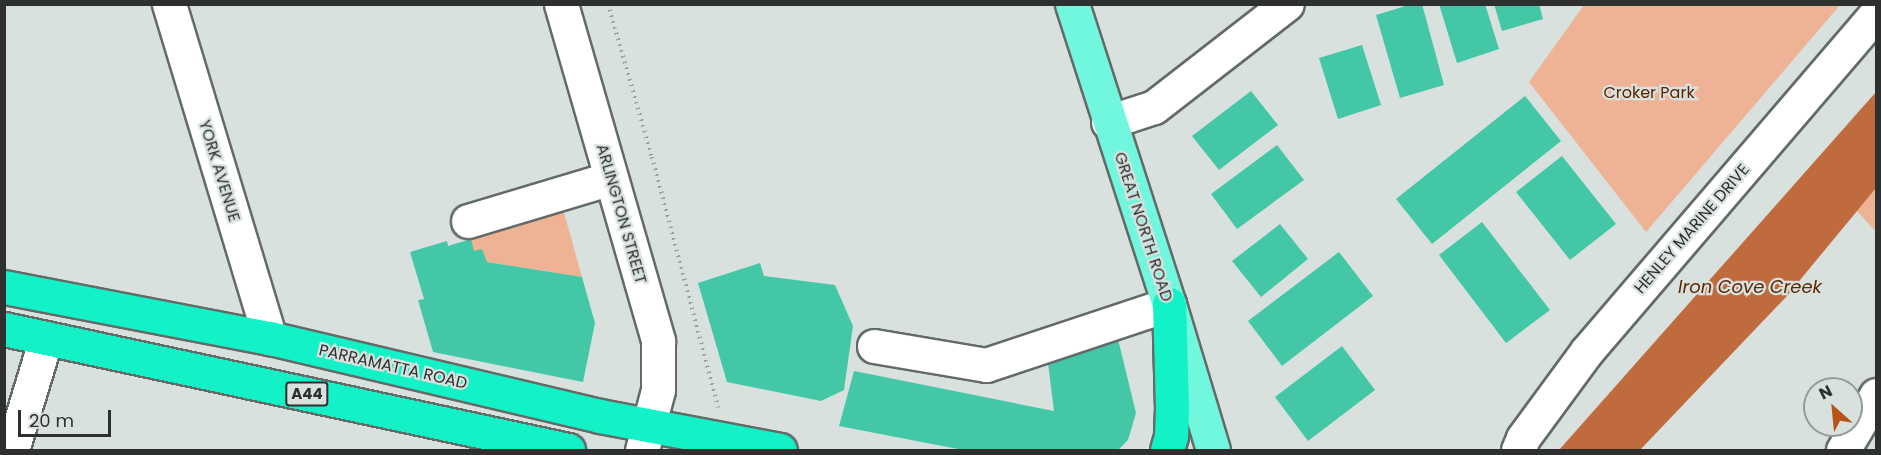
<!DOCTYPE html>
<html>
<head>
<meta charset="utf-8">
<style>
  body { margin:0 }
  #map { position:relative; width:1881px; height:455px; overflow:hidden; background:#d9e1de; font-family:Poppins,sans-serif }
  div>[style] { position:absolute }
  .green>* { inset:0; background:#eeb294 }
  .water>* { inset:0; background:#c06b3e }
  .building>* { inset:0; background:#43c7a6 }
  .path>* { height:4px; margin-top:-2px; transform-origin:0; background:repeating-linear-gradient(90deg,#999f9d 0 1.5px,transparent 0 6px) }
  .roads { filter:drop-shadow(2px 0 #646a68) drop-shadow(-2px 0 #646a68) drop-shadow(0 2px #646a68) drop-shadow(0 -2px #646a68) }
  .minor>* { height:33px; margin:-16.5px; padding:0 16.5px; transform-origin:16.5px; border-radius:16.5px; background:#fff }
  .major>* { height:33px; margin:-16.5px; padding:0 16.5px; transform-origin:16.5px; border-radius:16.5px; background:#71f7dd }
  .highway>* { height:33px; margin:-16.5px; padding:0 16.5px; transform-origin:16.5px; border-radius:16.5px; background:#13f1c6 }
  span { translate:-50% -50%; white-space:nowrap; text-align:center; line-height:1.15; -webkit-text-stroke:4.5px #d9e1de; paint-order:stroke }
  .shield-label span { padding:2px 4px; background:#d9e1de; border:2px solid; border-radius:4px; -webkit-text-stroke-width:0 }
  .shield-label { font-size:15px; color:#2d302f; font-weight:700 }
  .park-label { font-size:16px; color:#5b2401 }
  .street-label { font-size:16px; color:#2d302f }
  .water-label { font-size:18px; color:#5f2704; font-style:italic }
  .frame { position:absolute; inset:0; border:6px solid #2d302f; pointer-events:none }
  .north { position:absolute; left:1803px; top:377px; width:60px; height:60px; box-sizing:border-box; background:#d9e1de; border:2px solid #949a98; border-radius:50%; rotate:333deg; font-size:16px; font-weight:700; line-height:24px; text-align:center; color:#2d302f }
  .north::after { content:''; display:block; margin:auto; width:21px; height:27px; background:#b75518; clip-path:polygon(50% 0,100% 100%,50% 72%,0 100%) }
  .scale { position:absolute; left:18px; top:410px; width:93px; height:27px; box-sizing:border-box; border:3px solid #2d302f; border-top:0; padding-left:8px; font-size:18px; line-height:21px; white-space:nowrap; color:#2d302f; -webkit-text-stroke:4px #d9e1de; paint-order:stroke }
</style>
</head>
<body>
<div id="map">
  <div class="green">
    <i style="clip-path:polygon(1584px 5px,1584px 4px,1840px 5px,1646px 232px,1529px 82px)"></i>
    <i style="clip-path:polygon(1876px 188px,1876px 232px,1857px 211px)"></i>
    <i style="clip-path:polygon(561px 202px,582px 277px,487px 262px,472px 253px,466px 232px)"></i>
  </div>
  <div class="water">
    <i style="clip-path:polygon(1876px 92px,1876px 188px,1786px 297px,1640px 450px,1559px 450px)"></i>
  </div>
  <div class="building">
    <i style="clip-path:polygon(1412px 4px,1422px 4px,1444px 85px,1400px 98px,1376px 15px)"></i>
    <i style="clip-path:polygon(1439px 4px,1485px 4px,1499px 49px,1457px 63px)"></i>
    <i style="clip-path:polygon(1494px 4px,1539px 4px,1543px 19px,1502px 31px)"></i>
    <i style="clip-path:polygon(1362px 45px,1381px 105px,1338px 119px,1319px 58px)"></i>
    <i style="clip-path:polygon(1251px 91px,1278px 125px,1219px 170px,1192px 136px)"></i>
    <i style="clip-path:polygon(1525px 96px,1561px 141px,1432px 244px,1396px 199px)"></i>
    <i style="clip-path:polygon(1277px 145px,1304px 180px,1237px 229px,1211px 194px)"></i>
    <i style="clip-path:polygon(1562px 156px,1616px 224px,1570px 260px,1516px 192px)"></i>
    <i style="clip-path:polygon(1482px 222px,1550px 310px,1506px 343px,1439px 255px)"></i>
    <i style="clip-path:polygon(1280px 224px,1308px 259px,1261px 297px,1232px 261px)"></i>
    <i style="clip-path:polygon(471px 239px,474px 251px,482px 249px,487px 262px,582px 277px,595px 323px,583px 382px,433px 352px,418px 300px,424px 299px,410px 252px,447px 241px,448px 246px)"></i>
    <i style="clip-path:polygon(1339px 252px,1373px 296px,1282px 366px,1248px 321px)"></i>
    <i style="clip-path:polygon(760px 263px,764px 276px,835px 285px,853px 326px,844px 390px,821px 401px,727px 382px,698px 283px)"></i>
    <i style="clip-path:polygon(1117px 335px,1136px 413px,1128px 440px,1118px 450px,963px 450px,839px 426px,854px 371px,1054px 411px,1047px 355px)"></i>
    <i style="clip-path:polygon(1342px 346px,1375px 390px,1308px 441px,1275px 397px)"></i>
  </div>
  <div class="path">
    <i style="left:608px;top:4px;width:159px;rotate:74deg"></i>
    <i style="left:652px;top:157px;width:259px;rotate:75.2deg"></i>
  </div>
  <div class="roads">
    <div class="minor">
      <i style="left:169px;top:4px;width:349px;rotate:73.2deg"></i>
      <i style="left:561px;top:4px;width:351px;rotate:73.9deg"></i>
      <i style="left:658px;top:341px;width:49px;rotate:90deg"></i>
      <i style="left:658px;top:390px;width:62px;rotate:104.9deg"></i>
      <i style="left:1108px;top:122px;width:48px;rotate:-18.1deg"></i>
      <i style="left:1154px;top:107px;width:168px;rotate:-37.8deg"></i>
      <i style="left:468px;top:221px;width:149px;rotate:-16.7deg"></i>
      <i style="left:874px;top:346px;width:114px;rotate:9.6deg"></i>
      <i style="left:986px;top:365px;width:193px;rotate:-18.4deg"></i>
      <i style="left:12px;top:450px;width:117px;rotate:-73.1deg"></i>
      <i style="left:1518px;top:450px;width:13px;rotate:-67deg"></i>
      <i style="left:1523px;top:438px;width:108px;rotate:-53.7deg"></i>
      <i style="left:1587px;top:351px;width:444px;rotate:-49.4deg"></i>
      <i style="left:1843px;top:450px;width:64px;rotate:-59deg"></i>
    </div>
    <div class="major">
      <i style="left:1072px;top:4px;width:315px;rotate:72.1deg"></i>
      <i style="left:1169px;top:304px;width:152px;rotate:73.2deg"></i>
    </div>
    <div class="highway">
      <i style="left:4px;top:287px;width:271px;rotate:10.9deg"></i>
      <i style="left:270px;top:338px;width:339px;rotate:13.3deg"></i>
      <i style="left:600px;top:416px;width:183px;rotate:10.7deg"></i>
      <i style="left:4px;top:329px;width:577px;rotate:12.11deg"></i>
      <i style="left:1167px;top:450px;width:15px;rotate:-74deg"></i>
      <i style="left:1171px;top:436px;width:27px;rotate:-88deg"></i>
      <i style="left:1172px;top:409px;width:105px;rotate:-91.6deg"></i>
    </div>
  </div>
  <div class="shield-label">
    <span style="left:307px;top:394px">A44</span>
  </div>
  <div class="park-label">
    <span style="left:1649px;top:93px">Croker Park</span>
  </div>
  <div class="street-label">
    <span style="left:219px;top:171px;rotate:73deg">YORK AVENUE</span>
    <span style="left:621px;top:214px;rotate:74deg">ARLINGTON STREET</span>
    <span style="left:1143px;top:227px;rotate:72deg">GREAT NORTH ROAD</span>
    <span style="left:1692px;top:229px;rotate:-49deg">HENLEY MARINE DRIVE</span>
    <span style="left:393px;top:367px;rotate:13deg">PARRAMATTA ROAD</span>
  </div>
  <div class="water-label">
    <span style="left:1750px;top:287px">Iron Cove Creek</span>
  </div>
  <div class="frame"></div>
  <div class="north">N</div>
  <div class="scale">20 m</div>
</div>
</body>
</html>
